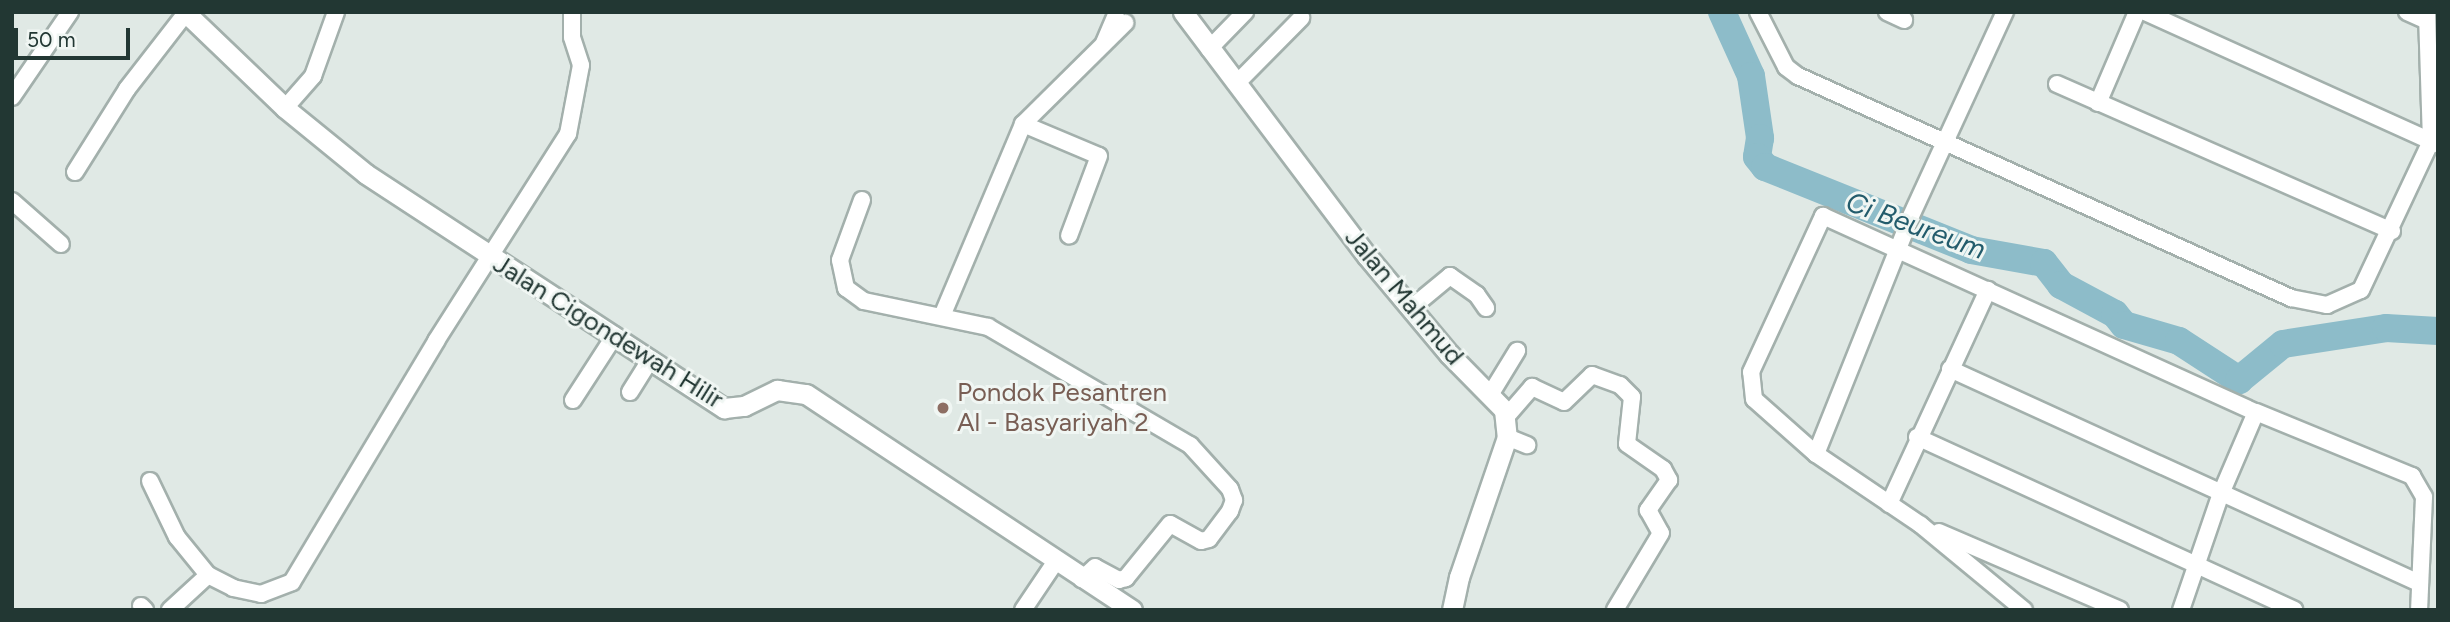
<!DOCTYPE html>
<html>
<head>
<meta charset="utf-8">
<style>
  body { margin:0 }
  #map { position:relative; width:2450px; height:622px; overflow:hidden; background:#e0e9e5; font-family:Figtree,sans-serif }
  div>[style] { position:absolute }
  .river>* { height:28px; margin:-14px; padding:0 14px; transform-origin:14px; border-radius:14px; background:#8dbcc9 }
  .roads { filter:drop-shadow(2px 0 #a3b0ac) drop-shadow(-2px 0 #a3b0ac) drop-shadow(0 2px #a3b0ac) drop-shadow(0 -2px #a3b0ac) }
  .minor>* { height:16px; margin:-8px; padding:0 8px; transform-origin:8px; border-radius:8px; background:#fff }
  .tertiary>* { height:19px; margin:-9.5px; padding:0 9.5px; transform-origin:9.5px; border-radius:9.5px; background:#fff }
  .dots>* { width:19px; height:19px; translate:-50% -50%; box-sizing:border-box; border:4px solid #f0f6f3; border-radius:50% }
  span { translate:-50% -50%; white-space:nowrap; text-align:center; line-height:1.15; -webkit-text-stroke:6px #f0f6f3; paint-order:stroke }
  .street-label { font-size:26px; color:#223733 }
  .education-label { font-size:26px; color:#785e54 }
  .left { translate:0 -50%; text-align:left }
  .water-label { font-size:28px; color:#235c6c; font-style:italic }
  .frame { position:absolute; inset:0; border:14px solid #223733; pointer-events:none }
  .scale { position:absolute; left:14px; top:28px; width:116px; height:32px; box-sizing:border-box; border:4px solid #223733; border-top:0; padding-left:9px; font-size:21px; line-height:24px; white-space:nowrap; color:#223733; -webkit-text-stroke:5px #f0f6f3; paint-order:stroke }
</style>
</head>
<body>
<div id="map">
  <div class="river">
    <i style="left:1722px;top:12px;width:70px;rotate:65.6deg"></i>
    <i style="left:1751px;top:76px;width:63px;rotate:81.7deg"></i>
    <i style="left:1760px;top:138px;width:19px;rotate:99deg"></i>
    <i style="left:1757px;top:157px;width:13px;rotate:51deg"></i>
    <i style="left:1765px;top:167px;width:222px;rotate:21.9deg"></i>
    <i style="left:1971px;top:250px;width:74px;rotate:10.1deg"></i>
    <i style="left:2044px;top:263px;width:28px;rotate:52deg"></i>
    <i style="left:2061px;top:285px;width:61px;rotate:28.2deg"></i>
    <i style="left:2115px;top:314px;width:14px;rotate:51deg"></i>
    <i style="left:2124px;top:325px;width:57px;rotate:16.2deg"></i>
    <i style="left:2179px;top:341px;width:72px;rotate:33deg"></i>
    <i style="left:2239px;top:380px;width:57px;rotate:-39.3deg"></i>
    <i style="left:2283px;top:344px;width:104px;rotate:-8.8deg"></i>
    <i style="left:2386px;top:328px;width:52px;rotate:3.3deg"></i>
  </div>
  <div class="roads">
    <div class="minor">
      <i style="left:1758px;top:12px;width:62px;rotate:63deg"></i>
      <i style="left:1786px;top:67px;width:15px;rotate:37deg"></i>
      <i style="left:1798px;top:76px;width:541px;rotate:24.24deg"></i>
      <i style="left:2291px;top:298px;width:37px;rotate:11deg"></i>
      <i style="left:2327px;top:305px;width:37px;rotate:-24deg"></i>
      <i style="left:2361px;top:290px;width:165px;rotate:-64.8deg"></i>
      <i style="left:2431px;top:141px;width:129px;rotate:-91.8deg"></i>
      <i style="left:1887px;top:12px;width:19px;rotate:25deg"></i>
      <i style="left:2145px;top:12px;width:321px;rotate:24.3deg"></i>
      <i style="left:2407px;top:12px;width:22px;rotate:24deg"></i>
      <i style="left:1104px;top:43px;width:30px;rotate:-67deg"></i>
      <i style="left:1209px;top:49px;width:52px;rotate:-45.8deg"></i>
      <i style="left:1236px;top:84px;width:93px;rotate:-45.4deg"></i>
      <i style="left:2057px;top:84px;width:366px;rotate:23.7deg"></i>
      <i style="left:12px;top:97px;width:103px;rotate:-55.7deg"></i>
      <i style="left:2098px;top:103px;width:99px;rotate:-66.8deg"></i>
      <i style="left:285px;top:108px;width:43px;rotate:-48.8deg"></i>
      <i style="left:313px;top:76px;width:68px;rotate:-70.2deg"></i>
      <i style="left:1023px;top:124px;width:82px;rotate:22.8deg"></i>
      <i style="left:1099px;top:156px;width:85px;rotate:110.6deg"></i>
      <i style="left:75px;top:172px;width:98px;rotate:-57.9deg"></i>
      <i style="left:127px;top:89px;width:96px;rotate:-52.2deg"></i>
      <i style="left:862px;top:200px;width:64px;rotate:110.1deg"></i>
      <i style="left:840px;top:260px;width:29px;rotate:78deg"></i>
      <i style="left:846px;top:288px;width:22px;rotate:36deg"></i>
      <i style="left:864px;top:301px;width:127px;rotate:11.8deg"></i>
      <i style="left:988px;top:327px;width:234px;rotate:30.3deg"></i>
      <i style="left:1190px;top:445px;width:59px;rotate:47.7deg"></i>
      <i style="left:1230px;top:489px;width:12px;rotate:70deg"></i>
      <i style="left:1234px;top:500px;width:12px;rotate:110deg"></i>
      <i style="left:1230px;top:511px;width:35px;rotate:127deg"></i>
      <i style="left:1209px;top:539px;width:8px;rotate:166deg"></i>
      <i style="left:1201px;top:541px;width:35px;rotate:-151deg"></i>
      <i style="left:1170px;top:524px;width:70px;rotate:129.2deg"></i>
      <i style="left:1126px;top:578px;width:7px;rotate:164deg"></i>
      <i style="left:1119px;top:580px;width:27px;rotate:-152deg"></i>
      <i style="left:1095px;top:567px;width:18px;rotate:137deg"></i>
      <i style="left:12px;top:201px;width:65px;rotate:41.3deg"></i>
      <i style="left:1410px;top:309px;width:52px;rotate:-39.5deg"></i>
      <i style="left:1450px;top:276px;width:33px;rotate:35deg"></i>
      <i style="left:1477px;top:295px;width:16px;rotate:55deg"></i>
      <i style="left:942px;top:316px;width:208px;rotate:-67.1deg"></i>
      <i style="left:1023px;top:124px;width:144px;rotate:-44.7deg"></i>
      <i style="left:1950px;top:369px;width:513px;rotate:24.52deg"></i>
      <i style="left:630px;top:392px;width:39px;rotate:-58deg"></i>
      <i style="left:1490px;top:395px;width:52px;rotate:-58.5deg"></i>
      <i style="left:573px;top:400px;width:77px;rotate:-57.1deg"></i>
      <i style="left:1506px;top:417px;width:40px;rotate:-49deg"></i>
      <i style="left:1532px;top:387px;width:35px;rotate:25deg"></i>
      <i style="left:1564px;top:402px;width:39px;rotate:-44deg"></i>
      <i style="left:1592px;top:375px;width:30px;rotate:20deg"></i>
      <i style="left:1620px;top:385px;width:17px;rotate:45deg"></i>
      <i style="left:1632px;top:397px;width:47px;rotate:96.1deg"></i>
      <i style="left:1627px;top:444px;width:44px;rotate:34.8deg"></i>
      <i style="left:1663px;top:469px;width:13px;rotate:61deg"></i>
      <i style="left:1669px;top:480px;width:37px;rotate:125deg"></i>
      <i style="left:1648px;top:510px;width:26px;rotate:61deg"></i>
      <i style="left:1661px;top:533px;width:90px;rotate:120.9deg"></i>
      <i style="left:1507px;top:437px;width:22px;rotate:22deg"></i>
      <i style="left:1917px;top:437px;width:415px;rotate:24.6deg"></i>
      <i style="left:1816px;top:454px;width:256px;rotate:-68.2deg"></i>
      <i style="left:1911px;top:216px;width:225px;rotate:-65.3deg"></i>
      <i style="left:150px;top:481px;width:62px;rotate:64.3deg"></i>
      <i style="left:177px;top:537px;width:49px;rotate:50.8deg"></i>
      <i style="left:208px;top:575px;width:28px;rotate:27deg"></i>
      <i style="left:233px;top:588px;width:29px;rotate:12deg"></i>
      <i style="left:261px;top:594px;width:33px;rotate:-21deg"></i>
      <i style="left:292px;top:582px;width:281px;rotate:-59.1deg"></i>
      <i style="left:436px;top:341px;width:246px;rotate:-57.5deg"></i>
      <i style="left:568px;top:134px;width:70px;rotate:-79.3deg"></i>
      <i style="left:581px;top:65px;width:29px;rotate:-108deg"></i>
      <i style="left:572px;top:37px;width:25px;rotate:-90deg"></i>
      <i style="left:1889px;top:504px;width:236px;rotate:-65.2deg"></i>
      <i style="left:1939px;top:532px;width:197px;rotate:23.3deg"></i>
      <i style="left:141px;top:606px;width:6px;rotate:45deg"></i>
      <i style="left:170px;top:610px;width:52px;rotate:-42.6deg"></i>
      <i style="left:1023px;top:610px;width:59px;rotate:-56deg"></i>
      <i style="left:2024px;top:610px;width:134px;rotate:-140.5deg"></i>
      <i style="left:1921px;top:525px;width:127px;rotate:-145.9deg"></i>
      <i style="left:1816px;top:454px;width:83px;rotate:-138.4deg"></i>
      <i style="left:1754px;top:399px;width:27px;rotate:-96deg"></i>
      <i style="left:1751px;top:372px;width:172px;rotate:-65.2deg"></i>
      <i style="left:1823px;top:216px;width:475px;rotate:24.4deg"></i>
      <i style="left:2256px;top:412px;width:169px;rotate:22.3deg"></i>
      <i style="left:2412px;top:476px;width:24px;rotate:60deg"></i>
      <i style="left:2424px;top:497px;width:113px;rotate:92.5deg"></i>
      <i style="left:2181px;top:610px;width:120px;rotate:-71.1deg"></i>
      <i style="left:2220px;top:496px;width:91px;rotate:-66.8deg"></i>
    </div>
    <div class="tertiary">
      <i style="left:185px;top:12px;width:139px;rotate:43.8deg"></i>
      <i style="left:285px;top:108px;width:104px;rotate:39.2deg"></i>
      <i style="left:366px;top:174px;width:428px;rotate:33.2deg"></i>
      <i style="left:724px;top:408px;width:20px;rotate:-6deg"></i>
      <i style="left:744px;top:406px;width:37px;rotate:-26deg"></i>
      <i style="left:777px;top:390px;width:29px;rotate:8deg"></i>
      <i style="left:806px;top:394px;width:391px;rotate:33.5deg"></i>
      <i style="left:1183px;top:12px;width:306px;rotate:53deg"></i>
      <i style="left:1367px;top:256px;width:128px;rotate:50.1deg"></i>
      <i style="left:1449px;top:354px;width:78px;rotate:45.5deg"></i>
      <i style="left:1504px;top:410px;width:27px;rotate:84deg"></i>
      <i style="left:1507px;top:437px;width:148px;rotate:108.9deg"></i>
      <i style="left:1459px;top:577px;width:34px;rotate:102deg"></i>
    </div>
  </div>
  <div class="dots">
    <i style="left:943px;top:408px;background:#8d6e63"></i>
  </div>
  <div class="street-label">
    <span style="left:1404px;top:297px;rotate:50deg">Jalan Mahmud</span>
    <span style="left:608px;top:332px;rotate:32deg">Jalan Cigondewah Hilir</span>
  </div>
  <div class="education-label">
    <span class="left" style="left:957px;top:408px">Pondok Pesantren<br>Al - Basyariyah 2</span>
  </div>
  <div class="water-label">
    <span style="left:1916px;top:225px;rotate:20deg">Ci Beureum</span>
  </div>
  <div class="frame"></div>
  <div class="scale">50 m</div>
</div>
</body>
</html>
